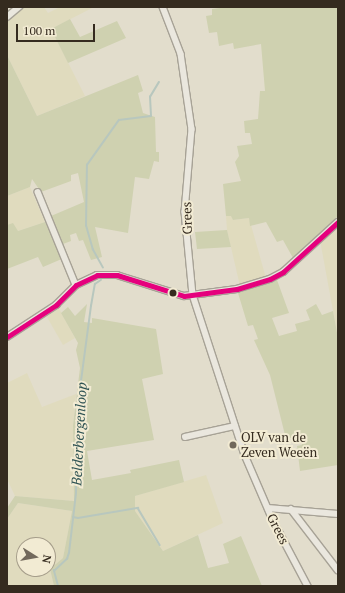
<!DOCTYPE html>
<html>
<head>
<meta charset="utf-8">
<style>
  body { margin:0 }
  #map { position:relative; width:345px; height:593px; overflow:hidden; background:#e2ddcc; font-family:"PT Serif",serif }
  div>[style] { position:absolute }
  .farmland>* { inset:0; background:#e0dbbe }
  .green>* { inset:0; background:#cfd1b0 }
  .stream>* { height:1.5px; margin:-0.75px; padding:0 0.75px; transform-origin:0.75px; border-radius:0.75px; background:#b8c7be }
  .roads { filter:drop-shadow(1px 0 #a7a296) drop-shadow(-1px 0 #a7a296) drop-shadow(0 1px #a7a296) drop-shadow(0 -1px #a7a296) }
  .minor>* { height:5.5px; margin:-2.75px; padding:0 2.75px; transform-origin:2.75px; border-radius:2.75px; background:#eae7de }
  .bus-1>* { height:5px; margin:-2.5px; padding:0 2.5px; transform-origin:2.5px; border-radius:2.5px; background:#e5007d }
  .dots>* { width:11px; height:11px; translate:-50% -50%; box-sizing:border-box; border:2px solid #f2ebd3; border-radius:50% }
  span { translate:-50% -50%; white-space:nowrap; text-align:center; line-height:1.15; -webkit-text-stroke:4px #f2ebd3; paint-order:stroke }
  .street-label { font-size:13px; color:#352b1f }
  .poi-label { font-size:13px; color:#352b1f }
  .left { translate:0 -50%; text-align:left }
  .water-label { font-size:14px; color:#2f5353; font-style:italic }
  .frame { position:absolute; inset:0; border:8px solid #352b1f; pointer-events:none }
  .north { position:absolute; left:16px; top:537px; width:40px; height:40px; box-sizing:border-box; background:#f2ebd3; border:1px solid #a69e8b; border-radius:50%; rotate:101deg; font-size:11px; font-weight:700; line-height:16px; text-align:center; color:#352b1f }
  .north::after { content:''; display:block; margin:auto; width:14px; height:18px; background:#72695c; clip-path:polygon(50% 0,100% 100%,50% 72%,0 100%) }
  .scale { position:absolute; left:16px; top:24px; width:79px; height:18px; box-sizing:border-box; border:2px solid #352b1f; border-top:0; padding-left:5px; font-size:12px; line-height:14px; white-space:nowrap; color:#352b1f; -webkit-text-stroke:3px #f2ebd3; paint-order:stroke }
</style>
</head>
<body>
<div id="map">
  <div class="farmland">
    <i style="clip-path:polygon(24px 7px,44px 7px,48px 13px,60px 7px,94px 7px,51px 29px,85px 96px,37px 116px,7px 55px,7px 20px)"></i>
    <i style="clip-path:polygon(30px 187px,45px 222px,18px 231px,7px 225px,7px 196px)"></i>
    <i style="clip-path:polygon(232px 215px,233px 220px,249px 218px,266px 278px,240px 286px,227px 230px,226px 216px)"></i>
    <i style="clip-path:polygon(338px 226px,338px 338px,320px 240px)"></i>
    <i style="clip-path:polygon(58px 307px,75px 338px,63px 345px,47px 317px)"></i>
    <i style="clip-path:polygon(27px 373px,42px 407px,76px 394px,73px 425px,74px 501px,15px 496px,7px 479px,7px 383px)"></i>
    <i style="clip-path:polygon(206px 475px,223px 523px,163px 551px,135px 511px,135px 496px)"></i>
    <i style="clip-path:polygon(evenodd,18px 503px,72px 511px,63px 558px,50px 569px,54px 586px,7px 586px,7px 519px,18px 503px,24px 545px,48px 545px,48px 569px,24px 569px,24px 545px)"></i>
  </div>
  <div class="green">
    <i style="clip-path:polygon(227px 7px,338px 7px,338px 216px,293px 258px,283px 240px,277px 242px,266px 222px,250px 226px,249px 218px,233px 220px,231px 216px,226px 216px,223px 184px,241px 181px,235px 162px,239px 156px,237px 146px,252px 144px,250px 133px,245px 133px,244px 121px,258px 119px,260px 91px,265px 91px,261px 44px,234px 49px,233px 43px,219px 46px,217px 32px,209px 33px,206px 16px,212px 15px,212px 9px)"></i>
    <i style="clip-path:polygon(70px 19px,80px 37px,117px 21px,126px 38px,68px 63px,51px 29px)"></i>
    <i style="clip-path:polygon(7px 55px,37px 116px,138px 75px,143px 91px,138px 93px,143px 113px,155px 117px,156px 152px,159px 152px,159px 162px,154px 161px,149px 179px,135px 177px,128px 233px,95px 227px,102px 257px,91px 260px,83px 240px,79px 241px,76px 233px,70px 235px,71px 241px,63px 244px,51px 216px,84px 202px,78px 173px,71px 175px,71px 181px,41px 192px,32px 179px,30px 187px,7px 196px)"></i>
    <i style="clip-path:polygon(45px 222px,64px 258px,43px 267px,38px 257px,7px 269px,7px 225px,13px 223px,18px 231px)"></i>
    <i style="clip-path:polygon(227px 230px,231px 247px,197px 249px,195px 232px)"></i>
    <i style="clip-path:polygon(277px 280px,289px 313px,272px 318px,279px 336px,297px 331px,295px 324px,310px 320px,306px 310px,316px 304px,322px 315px,333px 311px,338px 338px,338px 465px,300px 471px,297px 446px,302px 445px,299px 436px,286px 439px,270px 375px,254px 340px,258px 339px,253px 325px,248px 326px,238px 293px)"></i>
    <i style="clip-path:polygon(87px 304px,84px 322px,92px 323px,92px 318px,156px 329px,163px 374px,142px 379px,154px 440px,87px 451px,92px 480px,131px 473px,130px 470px,179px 460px,184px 482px,135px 496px,135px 511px,163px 551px,198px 535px,208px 568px,229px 563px,223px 544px,241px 536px,262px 586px,54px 586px,50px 569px,63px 558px,72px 511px,18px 503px,7px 519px,7px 508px,15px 496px,74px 501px,73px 425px,80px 368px,76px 350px,78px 343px,61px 313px,68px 307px,75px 316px)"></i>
  </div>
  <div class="stream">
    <i style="left:103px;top:268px;width:21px;rotate:-119deg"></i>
    <i style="left:93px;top:250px;width:25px;rotate:-106deg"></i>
    <i style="left:86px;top:226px;width:61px;rotate:-89.1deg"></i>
    <i style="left:87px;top:165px;width:55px;rotate:-54.6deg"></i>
    <i style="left:119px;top:120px;width:32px;rotate:-7deg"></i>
    <i style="left:151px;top:116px;width:19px;rotate:-93deg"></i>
    <i style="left:150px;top:97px;width:17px;rotate:-59deg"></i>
    <i style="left:73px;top:517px;width:5px;rotate:11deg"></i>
    <i style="left:78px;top:518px;width:61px;rotate:-9.5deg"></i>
    <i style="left:138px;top:508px;width:43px;rotate:59.3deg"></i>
    <i style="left:58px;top:586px;width:16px;rotate:-105deg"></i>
    <i style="left:54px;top:571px;width:18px;rotate:-43deg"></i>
    <i style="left:67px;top:559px;width:6px;rotate:-72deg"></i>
    <i style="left:69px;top:553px;width:60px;rotate:-83.3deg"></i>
    <i style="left:76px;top:493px;width:82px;rotate:-89.3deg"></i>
    <i style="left:77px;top:411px;width:106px;rotate:-82.4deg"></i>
    <i style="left:91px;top:306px;width:22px;rotate:-80deg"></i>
    <i style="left:95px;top:284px;width:7px;rotate:-34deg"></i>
  </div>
  <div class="roads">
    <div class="minor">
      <i style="left:163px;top:7px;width:50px;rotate:69deg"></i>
      <i style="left:181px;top:54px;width:76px;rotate:81.7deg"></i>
      <i style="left:192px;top:129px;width:83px;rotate:94.8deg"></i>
      <i style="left:185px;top:212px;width:83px;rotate:84.5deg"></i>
      <i style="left:193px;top:295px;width:168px;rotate:72deg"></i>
      <i style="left:245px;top:455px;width:71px;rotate:66.7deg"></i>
      <i style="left:273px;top:520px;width:75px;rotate:62.1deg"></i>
      <i style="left:7px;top:17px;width:16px;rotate:-40deg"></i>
      <i style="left:38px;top:192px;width:100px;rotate:67.8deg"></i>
      <i style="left:7px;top:337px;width:59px;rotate:-33.1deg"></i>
      <i style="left:56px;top:305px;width:28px;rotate:-45deg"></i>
      <i style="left:76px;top:285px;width:23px;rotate:-25deg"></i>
      <i style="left:97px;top:275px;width:20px"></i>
      <i style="left:117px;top:275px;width:70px;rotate:17.4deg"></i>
      <i style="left:184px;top:296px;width:53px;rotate:-7.5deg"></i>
      <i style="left:237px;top:289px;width:34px;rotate:-17deg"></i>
      <i style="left:270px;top:279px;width:15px;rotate:-28deg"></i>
      <i style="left:283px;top:272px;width:74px;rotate:-42.3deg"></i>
      <i style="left:185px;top:437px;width:51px;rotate:-12.4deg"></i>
      <i style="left:268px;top:508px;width:70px;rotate:4.9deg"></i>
      <i style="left:291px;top:509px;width:77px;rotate:52.4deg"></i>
    </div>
  </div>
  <div class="bus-1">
    <i style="left:7px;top:337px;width:59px;rotate:-33.1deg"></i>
    <i style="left:56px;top:305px;width:28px;rotate:-45deg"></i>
    <i style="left:76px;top:285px;width:23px;rotate:-25deg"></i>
    <i style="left:97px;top:275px;width:20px"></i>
    <i style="left:117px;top:275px;width:70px;rotate:17.4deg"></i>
    <i style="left:184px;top:296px;width:53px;rotate:-7.5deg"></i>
    <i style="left:237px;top:289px;width:34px;rotate:-17deg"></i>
    <i style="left:270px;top:279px;width:15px;rotate:-28deg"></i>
    <i style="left:283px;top:272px;width:74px;rotate:-42.3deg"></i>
  </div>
  <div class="dots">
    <i style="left:173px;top:293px;background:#352b1f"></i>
    <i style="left:233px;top:445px;background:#72695c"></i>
  </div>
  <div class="street-label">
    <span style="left:187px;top:218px;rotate:-92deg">Grees</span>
    <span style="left:278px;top:529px;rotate:63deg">Grees</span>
  </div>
  <div class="poi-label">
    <span class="left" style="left:241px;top:445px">OLV van de<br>Zeven Weeën</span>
  </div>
  <div class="water-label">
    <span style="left:79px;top:434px;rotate:-87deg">Belderbergenloop</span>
  </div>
  <div class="frame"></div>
  <div class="north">N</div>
  <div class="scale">100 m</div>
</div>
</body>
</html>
